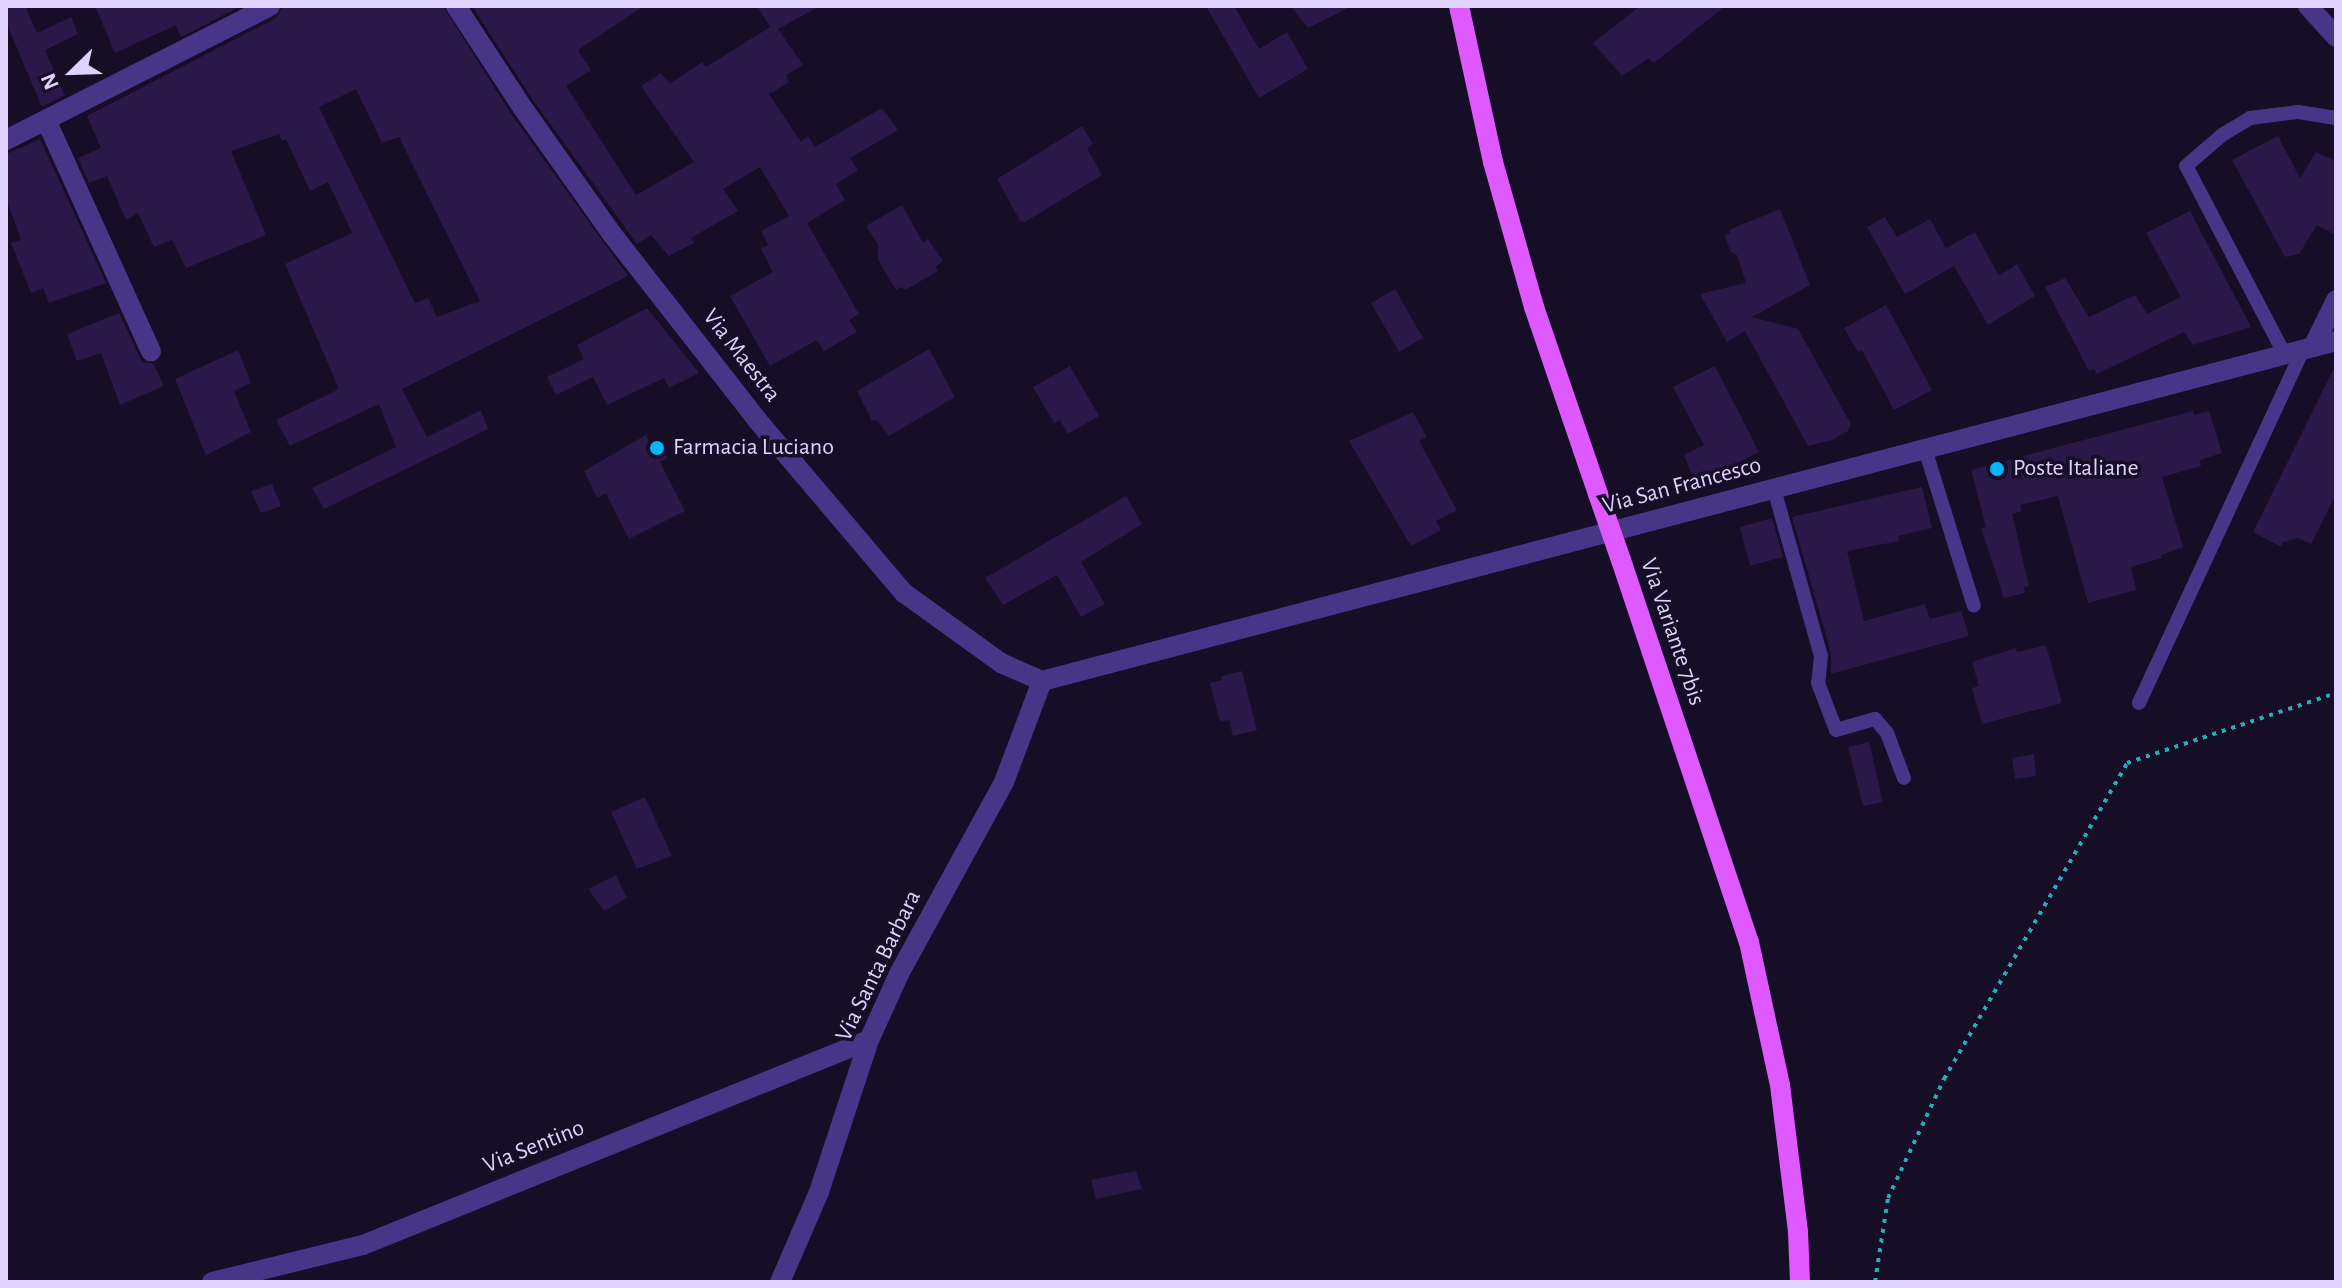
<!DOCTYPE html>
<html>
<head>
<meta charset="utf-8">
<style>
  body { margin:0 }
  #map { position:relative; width:2342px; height:1288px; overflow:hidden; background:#160d26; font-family:"Alegreya Sans",sans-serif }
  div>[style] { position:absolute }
  .building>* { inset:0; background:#2a1848 }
  .path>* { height:4px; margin-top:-2px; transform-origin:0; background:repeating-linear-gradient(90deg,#27acbe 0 4px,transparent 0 10px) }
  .service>* { height:14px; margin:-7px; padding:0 7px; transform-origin:7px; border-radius:7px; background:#473588 }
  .minor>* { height:20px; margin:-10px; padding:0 10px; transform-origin:10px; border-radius:10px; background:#473588 }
  .tertiary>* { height:20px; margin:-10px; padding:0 10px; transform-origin:10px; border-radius:10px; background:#473588 }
  .primary>* { height:20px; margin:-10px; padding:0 10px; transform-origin:10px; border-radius:10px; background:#de59ff }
  .primary-bridge>* { height:20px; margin:-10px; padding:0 10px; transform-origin:10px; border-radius:10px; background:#de59ff }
  .dots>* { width:22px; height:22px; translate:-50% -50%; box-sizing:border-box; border:4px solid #160d26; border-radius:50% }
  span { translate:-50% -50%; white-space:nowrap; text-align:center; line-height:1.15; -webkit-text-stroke:7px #160d26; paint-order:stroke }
  .street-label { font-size:24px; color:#dfd2ff }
  .poi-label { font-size:24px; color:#dfd2ff }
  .left { translate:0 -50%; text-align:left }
  .frame { position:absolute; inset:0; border:8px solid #dfd2ff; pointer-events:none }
  .north { position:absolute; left:32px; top:32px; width:80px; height:80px; -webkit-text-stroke:6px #160d26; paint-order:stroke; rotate:247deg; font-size:22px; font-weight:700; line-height:32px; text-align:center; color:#dfd2ff }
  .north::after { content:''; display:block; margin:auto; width:28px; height:36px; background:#dfd2ff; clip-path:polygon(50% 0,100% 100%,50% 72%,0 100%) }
</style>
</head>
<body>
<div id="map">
  <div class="building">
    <i style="clip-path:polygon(6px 6px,25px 6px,37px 33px,71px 17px,78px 34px,45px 50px,65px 95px,42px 107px,6px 22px)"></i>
    <i style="clip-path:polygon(95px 6px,241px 6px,181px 37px,176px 25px,115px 53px)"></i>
    <i style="clip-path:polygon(evenodd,283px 6px,443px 6px,511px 114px,628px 276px,402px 389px,427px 437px,481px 410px,488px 429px,324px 509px,312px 488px,396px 447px,379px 404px,290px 446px,276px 420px,339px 389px,285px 264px,352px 233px,328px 182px,310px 191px,286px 139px,282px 141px,279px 134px,231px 151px,266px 235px,186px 268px,172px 240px,154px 247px,138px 213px,126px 220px,107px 176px,89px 183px,78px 158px,101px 148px,87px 116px,276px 18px,283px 6px,356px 89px,382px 143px,399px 137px,480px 301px,437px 317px,428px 298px,415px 303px,319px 107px,356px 89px)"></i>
    <i style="clip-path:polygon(472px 6px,644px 6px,578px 50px,591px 70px,566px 86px,636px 195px,694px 162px,641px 86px,661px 73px,670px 84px,702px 62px,706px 67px,770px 27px,757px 6px,820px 6px,778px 29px,803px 65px,786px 75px,789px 82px,769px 94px,801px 142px,808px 136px,815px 147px,882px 108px,898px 130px,850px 158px,858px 170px,836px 184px,845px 200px,807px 223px,859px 314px,849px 320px,857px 332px,824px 351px,817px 340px,770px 366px,730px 296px,773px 272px,761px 249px,768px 245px,761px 231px,789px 216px,760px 167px,723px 189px,738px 211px,691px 238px,694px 243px,669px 256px,651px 235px,637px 244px,533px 100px)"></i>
    <i style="clip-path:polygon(1206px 6px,1234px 6px,1259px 49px,1287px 32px,1308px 69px,1259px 98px)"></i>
    <i style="clip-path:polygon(1290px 6px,1352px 6px,1308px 28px)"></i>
    <i style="clip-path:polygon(1640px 6px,1725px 6px,1654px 63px,1649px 58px,1622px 76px,1593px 43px)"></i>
    <i style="clip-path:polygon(1082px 126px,1093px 144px,1087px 148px,1102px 175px,1025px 222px,1020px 221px,997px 179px)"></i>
    <i style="clip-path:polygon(2278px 136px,2300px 178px,2316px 152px,2336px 161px,2336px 235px,2317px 225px,2299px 254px,2285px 257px,2232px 160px)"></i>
    <i style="clip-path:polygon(40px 139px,106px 283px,49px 303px,43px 288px,31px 293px,11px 243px,21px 240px,6px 198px,6px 154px)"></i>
    <i style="clip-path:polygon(902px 205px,923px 243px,928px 239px,943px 261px,935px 267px,938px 271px,905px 290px,902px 287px,896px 290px,878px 260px,878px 245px,866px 226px)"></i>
    <i style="clip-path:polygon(1780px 209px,1810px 285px,1752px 317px,1798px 329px,1851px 424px,1848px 431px,1832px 440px,1808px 446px,1745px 331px,1727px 342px,1700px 294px,1746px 283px,1737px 255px,1731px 252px,1724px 235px,1730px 233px,1729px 230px)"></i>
    <i style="clip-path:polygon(2190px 211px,2251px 327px,2193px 345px,2184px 332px,2097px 374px,2094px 369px,2089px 371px,2045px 287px,2065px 278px,2089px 317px,2135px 295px,2147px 314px,2181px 297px,2146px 233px)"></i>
    <i style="clip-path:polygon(1885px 217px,1897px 237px,1930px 219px,1946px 248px,1975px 232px,1999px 276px,2017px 264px,2035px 296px,1988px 325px,1954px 266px,1905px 294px,1867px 227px)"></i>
    <i style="clip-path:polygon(1395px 289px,1423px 338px,1399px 352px,1371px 303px)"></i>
    <i style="clip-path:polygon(1886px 305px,1932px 390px,1894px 410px,1862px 350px,1858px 352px,1844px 328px)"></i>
    <i style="clip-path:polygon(647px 308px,699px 373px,669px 388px,664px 378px,607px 405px,593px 377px,556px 395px,547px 377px,584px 359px,577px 345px)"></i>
    <i style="clip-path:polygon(119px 313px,142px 362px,153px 363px,164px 386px,120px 405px,101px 353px,77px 361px,67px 334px)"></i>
    <i style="clip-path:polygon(929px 349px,955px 397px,889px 436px,877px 420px,872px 421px,857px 391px)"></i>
    <i style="clip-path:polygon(238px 350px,251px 383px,234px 391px,251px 432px,206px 455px,175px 379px)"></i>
    <i style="clip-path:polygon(2336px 364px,2336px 494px,2311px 544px,2298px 538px,2283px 542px,2281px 547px,2253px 532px)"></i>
    <i style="clip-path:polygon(1070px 366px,1099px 416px,1068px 434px,1060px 420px,1054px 423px,1033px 387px)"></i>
    <i style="clip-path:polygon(1715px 366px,1759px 452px,1696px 484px,1684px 455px,1704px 445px,1673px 387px)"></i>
    <i style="clip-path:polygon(2193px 411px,2194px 415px,2209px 411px,2222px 453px,2200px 460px,2201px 466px,2162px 477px,2183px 547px,2161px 555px,2162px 558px,2131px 567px,2136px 590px,2088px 603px,2058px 496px,2020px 505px,2022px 511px,2012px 514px,2029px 586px,2024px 587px,2025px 593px,2004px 598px,1981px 528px,1986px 527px,1971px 470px)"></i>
    <i style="clip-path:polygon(1413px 412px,1427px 437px,1419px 441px,1457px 510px,1436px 521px,1441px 530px,1411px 546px,1349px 441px)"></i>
    <i style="clip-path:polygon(646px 435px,649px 441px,656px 437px,667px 458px,660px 462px,685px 511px,629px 539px,606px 493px,597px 498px,584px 471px)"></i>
    <i style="clip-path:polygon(272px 484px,281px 506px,261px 513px,251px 491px)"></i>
    <i style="clip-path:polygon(1922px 487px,1932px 528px,1898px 536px,1900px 541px,1847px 551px,1864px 621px,1925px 604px,1930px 619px,1961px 611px,1969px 636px,1831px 674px,1831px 653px,1792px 517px)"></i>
    <i style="clip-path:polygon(1126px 496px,1142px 524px,1081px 562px,1105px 604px,1081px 617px,1057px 575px,1003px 605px,985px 578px)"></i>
    <i style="clip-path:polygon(1772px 518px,1783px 557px,1750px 566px,1740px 527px)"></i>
    <i style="clip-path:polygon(2046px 645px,2062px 703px,1982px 724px,1972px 688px,1979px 686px,1972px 662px,2016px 648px,2017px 652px)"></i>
    <i style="clip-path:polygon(1242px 671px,1257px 730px,1233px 736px,1229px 720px,1220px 722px,1210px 683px,1222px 680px,1221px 676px)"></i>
    <i style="clip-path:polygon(1869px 742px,1883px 802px,1863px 806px,1848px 747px)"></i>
    <i style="clip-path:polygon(2034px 754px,2036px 776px,2015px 779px,2012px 758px)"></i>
    <i style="clip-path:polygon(645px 797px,672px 856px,637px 869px,611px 812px)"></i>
    <i style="clip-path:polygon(616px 875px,627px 898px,604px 911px,588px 889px)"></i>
    <i style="clip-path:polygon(1136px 1171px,1142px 1189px,1096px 1199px,1091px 1180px)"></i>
  </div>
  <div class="path">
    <i style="left:1875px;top:1282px;width:85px;rotate:-81.2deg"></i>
    <i style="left:1888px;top:1198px;width:132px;rotate:-64.8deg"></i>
    <i style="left:1944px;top:1079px;width:365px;rotate:-59.9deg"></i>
    <i style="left:2127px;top:763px;width:220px;rotate:-18.5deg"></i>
  </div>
  <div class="service">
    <i style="left:2285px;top:355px;width:213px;rotate:-117.6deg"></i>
    <i style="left:2186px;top:166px;width:48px;rotate:-40.7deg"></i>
    <i style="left:2222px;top:135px;width:33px;rotate:-31deg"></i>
    <i style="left:2250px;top:118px;width:48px;rotate:-7.1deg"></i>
    <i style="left:2298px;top:112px;width:37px;rotate:9deg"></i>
    <i style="left:1925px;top:449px;width:164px;rotate:72.7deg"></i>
    <i style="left:1774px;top:489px;width:173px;rotate:74.3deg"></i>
    <i style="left:1821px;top:656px;width:27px;rotate:96deg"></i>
    <i style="left:1818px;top:683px;width:50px;rotate:69deg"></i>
    <i style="left:1836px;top:730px;width:41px;rotate:-15.8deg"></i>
    <i style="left:1875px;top:719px;width:18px;rotate:49deg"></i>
    <i style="left:1887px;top:733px;width:48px;rotate:69.3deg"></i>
    <i style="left:2139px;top:703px;width:389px;rotate:-65.1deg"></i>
  </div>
  <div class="minor">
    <i style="left:2308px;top:6px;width:42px;rotate:47.9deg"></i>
    <i style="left:46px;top:120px;width:254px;rotate:65.6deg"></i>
    <i style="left:6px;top:140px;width:296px;rotate:-26.9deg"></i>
    <i style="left:2313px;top:347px;width:52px;rotate:-63.9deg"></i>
    <i style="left:1042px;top:681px;width:1338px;rotate:-14.72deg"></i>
    <i style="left:212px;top:1282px;width:155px;rotate:-13.8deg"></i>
    <i style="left:363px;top:1245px;width:546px;rotate:-22.05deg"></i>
  </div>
  <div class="tertiary">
    <i style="left:456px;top:6px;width:121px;rotate:56.8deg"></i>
    <i style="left:522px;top:107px;width:156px;rotate:54.7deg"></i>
    <i style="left:612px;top:234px;width:237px;rotate:52deg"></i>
    <i style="left:758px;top:421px;width:226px;rotate:49.7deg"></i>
    <i style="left:904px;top:593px;width:120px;rotate:35.8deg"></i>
    <i style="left:1001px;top:663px;width:45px;rotate:23.7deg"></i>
    <i style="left:1042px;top:681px;width:108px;rotate:110.6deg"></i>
    <i style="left:1004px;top:782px;width:219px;rotate:118.7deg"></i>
    <i style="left:899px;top:974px;width:72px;rotate:114.4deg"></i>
    <i style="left:869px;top:1040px;width:160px;rotate:108.2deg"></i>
    <i style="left:819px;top:1192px;width:98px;rotate:113.4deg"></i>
  </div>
  <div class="primary">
    <i style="left:1459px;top:6px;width:160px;rotate:77.7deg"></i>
    <i style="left:1493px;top:162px;width:151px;rotate:74.2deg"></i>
    <i style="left:1534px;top:307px;width:198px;rotate:71.1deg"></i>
    <i style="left:1621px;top:560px;width:403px;rotate:71.5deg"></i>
    <i style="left:1749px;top:942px;width:146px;rotate:77.8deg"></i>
    <i style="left:1780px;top:1085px;width:148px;rotate:83deg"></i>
    <i style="left:1798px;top:1232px;width:50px;rotate:87.7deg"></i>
  </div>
  <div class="primary-bridge">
    <i style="left:1598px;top:494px;width:70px;rotate:70.8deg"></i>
  </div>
  <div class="dots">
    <i style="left:657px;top:448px;background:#00b7fd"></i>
    <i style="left:1997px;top:469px;background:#00b7fd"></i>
  </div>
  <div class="street-label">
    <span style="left:741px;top:356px;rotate:52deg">Via Maestra</span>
    <span style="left:1682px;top:486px;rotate:-15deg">Via San Francesco</span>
    <span style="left:1672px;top:632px;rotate:71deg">Via Variante 7bis</span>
    <span style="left:879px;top:966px;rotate:-64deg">Via Santa Barbara</span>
    <span style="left:534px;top:1147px;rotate:-22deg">Via Sentino</span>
  </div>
  <div class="poi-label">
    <span class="left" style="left:673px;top:448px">Farmacia Luciano</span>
    <span class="left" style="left:2013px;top:469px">Poste Italiane</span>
  </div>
  <div class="frame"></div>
  <div class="north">N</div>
</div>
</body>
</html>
